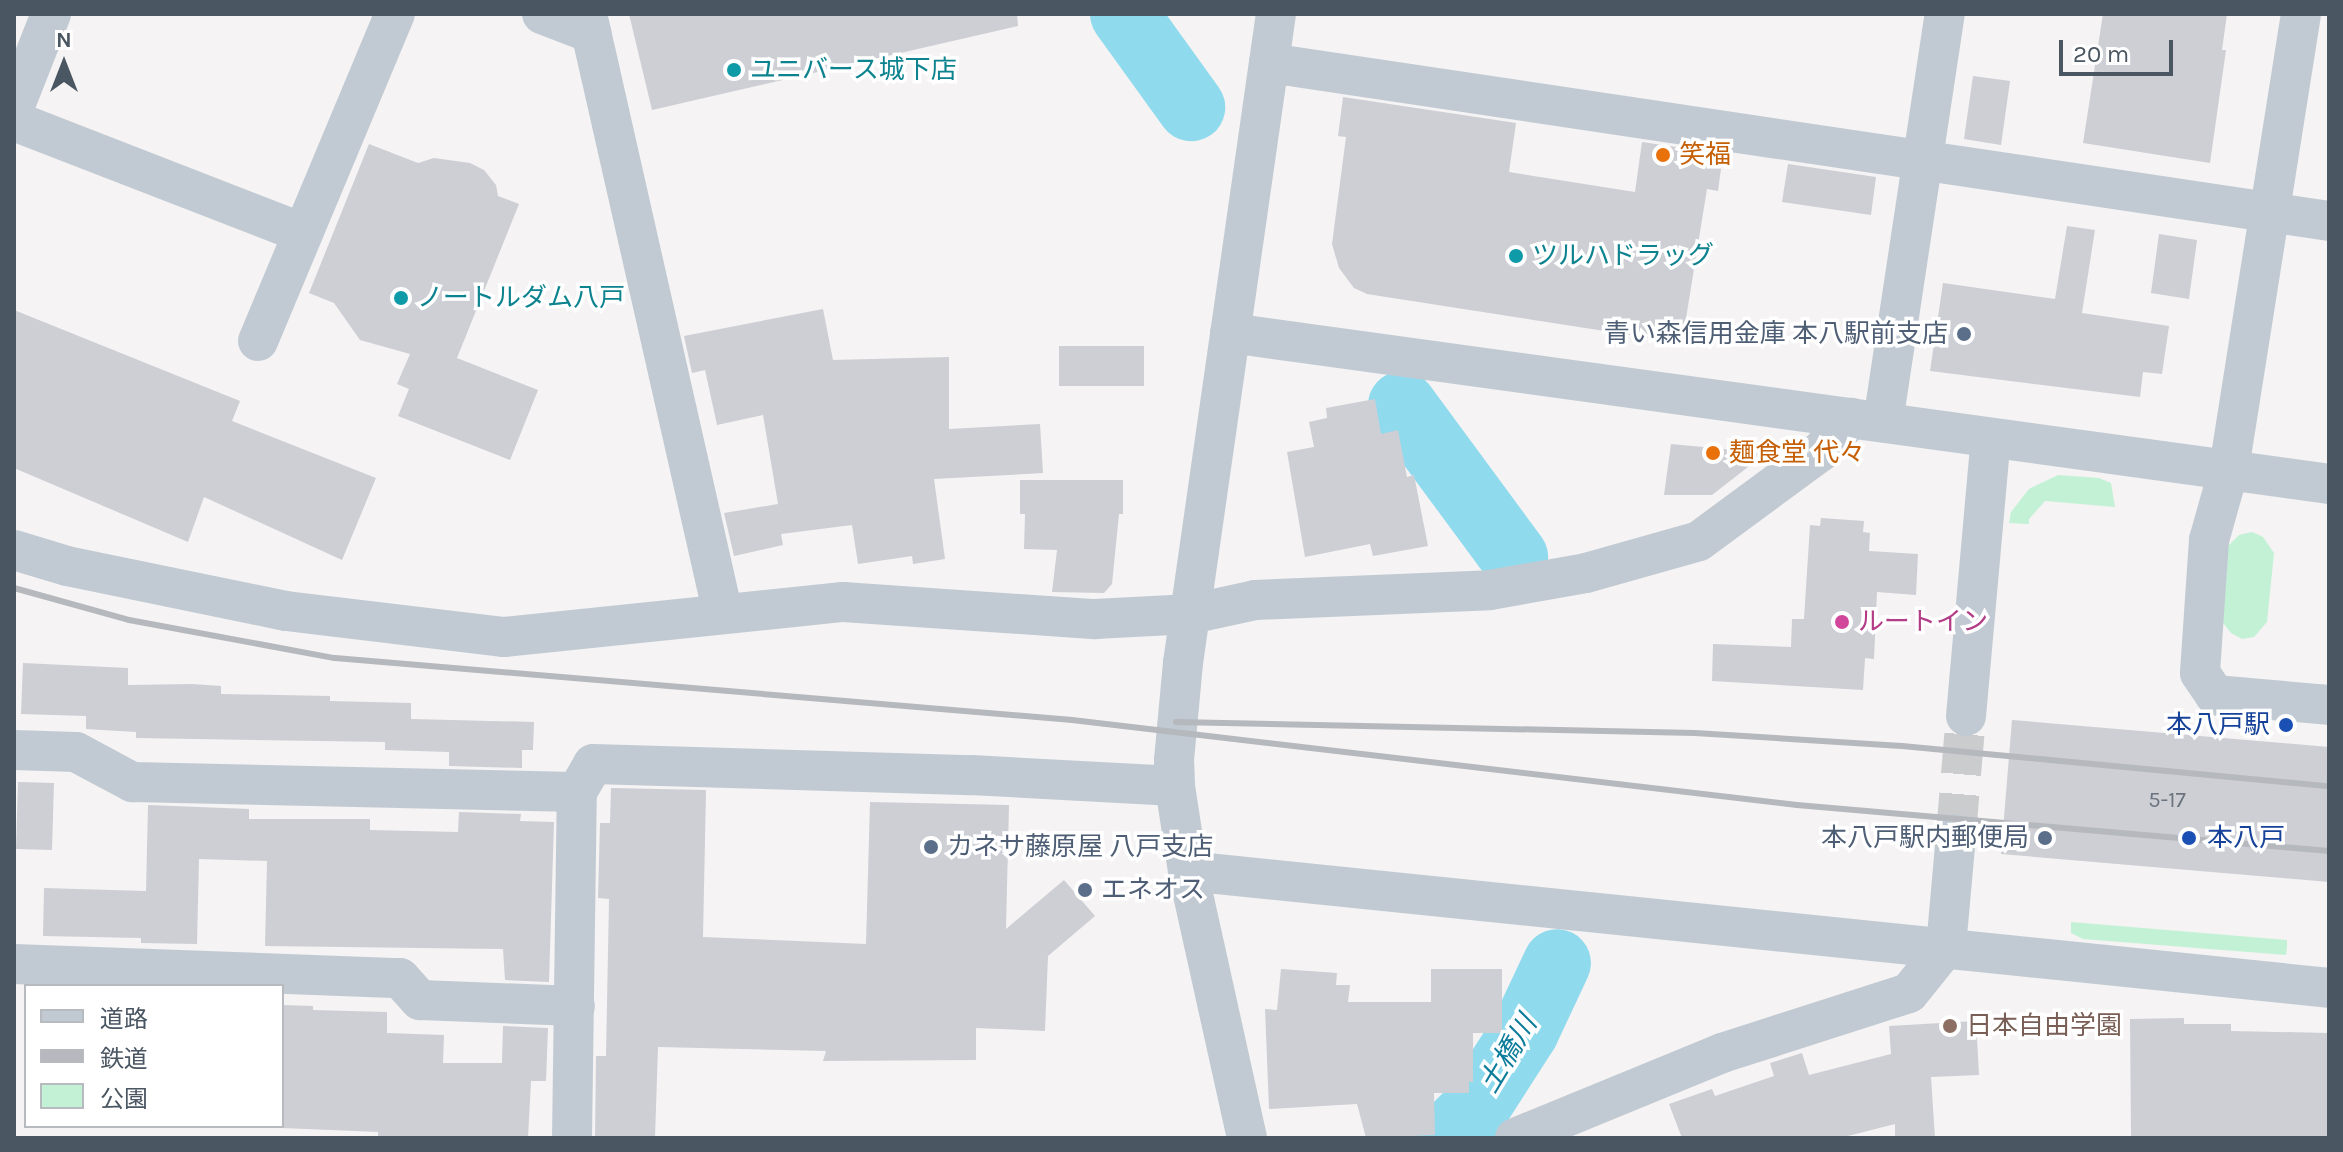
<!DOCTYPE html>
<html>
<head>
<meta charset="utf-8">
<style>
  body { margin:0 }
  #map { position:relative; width:2343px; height:1152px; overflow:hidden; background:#f5f3f3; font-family:Karla,"Noto Sans JP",sans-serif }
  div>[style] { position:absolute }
  .green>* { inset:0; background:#c3f1d5 }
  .river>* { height:68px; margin:-34px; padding:0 34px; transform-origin:34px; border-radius:34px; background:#90daee }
  .building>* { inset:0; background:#cdcfd5 }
  .minor-tunnel>* { height:40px; margin-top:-20px; transform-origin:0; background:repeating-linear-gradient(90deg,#caccce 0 40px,transparent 0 60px) }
  .minor>* { height:40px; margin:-20px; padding:0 20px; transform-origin:20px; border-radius:20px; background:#c1cad2 }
  .rail>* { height:6px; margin:-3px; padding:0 3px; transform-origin:3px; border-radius:3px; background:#b5b8bd }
  .dots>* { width:22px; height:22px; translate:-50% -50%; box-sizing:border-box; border:4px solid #fff; border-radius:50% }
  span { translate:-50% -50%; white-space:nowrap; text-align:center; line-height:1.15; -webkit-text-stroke:7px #fff; paint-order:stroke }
  .number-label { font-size:22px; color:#6b747e }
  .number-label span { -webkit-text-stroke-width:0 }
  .culture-label { font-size:26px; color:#0d838f }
  .left { translate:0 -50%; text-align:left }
  .food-label { font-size:26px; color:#c56008 }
  .service-label { font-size:26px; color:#4e5e75 }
  .right { translate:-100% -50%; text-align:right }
  .hotel-label { font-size:26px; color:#b23c85 }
  .transit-label { font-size:26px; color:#164399 }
  .education-label { font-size:26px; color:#785e54 }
  .water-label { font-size:28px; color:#0c7c9b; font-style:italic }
  .frame { position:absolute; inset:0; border:16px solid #4a5661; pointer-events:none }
  .legend { position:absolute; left:24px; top:984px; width:260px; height:144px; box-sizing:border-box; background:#fff; border:2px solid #b7bbc0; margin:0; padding:10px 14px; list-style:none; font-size:24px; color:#4a5661 }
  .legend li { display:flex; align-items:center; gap:16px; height:40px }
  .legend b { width:40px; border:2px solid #b7bbc0 }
  .north { position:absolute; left:24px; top:24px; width:80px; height:80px; -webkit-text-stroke:6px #fff; paint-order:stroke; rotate:0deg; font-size:22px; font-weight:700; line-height:32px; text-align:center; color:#4a5661 }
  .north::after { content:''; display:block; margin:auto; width:28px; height:36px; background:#4a5661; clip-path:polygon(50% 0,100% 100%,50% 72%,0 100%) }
  .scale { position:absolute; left:2059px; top:40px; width:114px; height:36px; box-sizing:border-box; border:4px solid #4a5661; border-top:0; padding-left:10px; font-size:24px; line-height:28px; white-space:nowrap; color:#4a5661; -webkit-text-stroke:6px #fff; paint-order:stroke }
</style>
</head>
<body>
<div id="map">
  <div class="green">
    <i style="clip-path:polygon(2058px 475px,2099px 478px,2111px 483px,2115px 507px,2045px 501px,2029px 519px,2029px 524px,2009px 523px,2011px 512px,2029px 489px)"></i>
    <i style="clip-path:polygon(2252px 532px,2263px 537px,2274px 553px,2267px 622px,2254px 637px,2242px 639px,2231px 633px,2223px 623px,2226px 548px,2239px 535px)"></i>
    <i style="clip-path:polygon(2071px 922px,2287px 940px,2287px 947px,2286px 955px,2083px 939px,2071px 933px)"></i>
  </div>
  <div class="river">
    <i style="left:1124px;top:14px;width:115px;rotate:54.2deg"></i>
    <i style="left:1402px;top:405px;width:189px;rotate:53.6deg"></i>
    <i style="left:1446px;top:1138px;width:41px;rotate:-45deg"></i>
    <i style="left:1475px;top:1109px;width:93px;rotate:-57.3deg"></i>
    <i style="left:1525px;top:1031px;width:75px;rotate:-64.8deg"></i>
  </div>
  <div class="building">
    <i style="clip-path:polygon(629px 14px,1017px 14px,1018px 26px,652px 110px)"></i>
    <i style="clip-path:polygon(2103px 14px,2227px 14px,2222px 50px,2226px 50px,2210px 163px,2083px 143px)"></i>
    <i style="clip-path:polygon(1973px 76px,2010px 81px,2001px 145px,1964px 139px)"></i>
    <i style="clip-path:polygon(1343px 97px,1516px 123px,1509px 172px,1635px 192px,1642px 142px,1723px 154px,1718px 191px,1707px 189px,1682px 343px,1367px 294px,1354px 288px,1339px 268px,1332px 244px,1346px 137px,1338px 136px)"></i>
    <i style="clip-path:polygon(369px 144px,418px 163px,434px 158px,470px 163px,484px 170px,496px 185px,498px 196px,519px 204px,457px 358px,538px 390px,510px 460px,398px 416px,409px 389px,397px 384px,410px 354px,360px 340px,334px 303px,309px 293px)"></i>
    <i style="clip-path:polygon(1788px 164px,1876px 177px,1871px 215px,1782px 202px)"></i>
    <i style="clip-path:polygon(2067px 226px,2095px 230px,2082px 313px,2169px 326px,2162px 374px,2143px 372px,2140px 397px,1930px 371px,1943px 283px,2055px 299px)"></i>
    <i style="clip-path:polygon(2159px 234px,2197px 240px,2189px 299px,2151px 293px)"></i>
    <i style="clip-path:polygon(823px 309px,833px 360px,949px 357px,949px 429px,1040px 424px,1043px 473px,934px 479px,945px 559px,913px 564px,912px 556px,858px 564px,852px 525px,781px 534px,783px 545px,734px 556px,724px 513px,778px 504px,763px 415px,717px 425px,705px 370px,692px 373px,684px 336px)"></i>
    <i style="clip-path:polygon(14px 310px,240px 401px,232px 421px,376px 478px,342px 560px,204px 497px,188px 542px,14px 468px)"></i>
    <i style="clip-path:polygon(1059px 346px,1144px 346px,1144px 386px,1059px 386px)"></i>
    <i style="clip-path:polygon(1375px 399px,1381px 434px,1398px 430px,1407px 477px,1414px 475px,1428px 546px,1373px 556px,1370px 544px,1305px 557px,1287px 452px,1314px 447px,1309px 422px,1327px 418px,1326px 408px)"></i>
    <i style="clip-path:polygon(1671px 444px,1766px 453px,1712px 495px,1664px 495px)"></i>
    <i style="clip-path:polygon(1020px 480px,1123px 480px,1123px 514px,1119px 514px,1112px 584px,1104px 593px,1052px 592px,1057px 550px,1024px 549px,1025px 514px,1020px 514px)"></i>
    <i style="clip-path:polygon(1821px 518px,1864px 521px,1863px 532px,1870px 533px,1869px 551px,1918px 554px,1916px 595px,1877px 592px,1874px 659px,1865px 658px,1863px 690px,1712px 681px,1713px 644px,1791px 647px,1792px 619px,1804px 619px,1810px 525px,1820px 526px)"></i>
    <i style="clip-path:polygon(23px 663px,128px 668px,128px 685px,192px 684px,221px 686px,221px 694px,330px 696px,330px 701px,411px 703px,411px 719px,534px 722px,533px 750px,522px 750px,522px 768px,449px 766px,449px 752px,385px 750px,385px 742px,136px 738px,136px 732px,86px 729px,86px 716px,21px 714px)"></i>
    <i style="clip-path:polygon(2012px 720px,2329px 747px,2329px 882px,2001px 854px)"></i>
    <i style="clip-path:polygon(18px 782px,54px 783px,52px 850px,16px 849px)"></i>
    <i style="clip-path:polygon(611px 788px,706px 790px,703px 937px,866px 944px,870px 802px,1009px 805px,1006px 929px,1064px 880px,1095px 916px,1048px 956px,1045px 1031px,976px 1028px,976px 1060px,823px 1061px,826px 1051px,658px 1047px,655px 1138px,595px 1138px,596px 1056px,606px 1056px,609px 899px,598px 898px,600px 823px,610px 823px)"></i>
    <i style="clip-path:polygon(148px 805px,249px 809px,249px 819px,370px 819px,370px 830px,458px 832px,459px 812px,521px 814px,520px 821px,554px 822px,549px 982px,505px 980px,503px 949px,265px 946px,267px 861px,199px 859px,197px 944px,141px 943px,141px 938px,43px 936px,44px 888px,146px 891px)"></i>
    <i style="clip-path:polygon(1281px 969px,1337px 973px,1336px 985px,1350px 985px,1348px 1002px,1431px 1002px,1431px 969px,1502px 969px,1502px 1033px,1473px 1033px,1473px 1082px,1469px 1082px,1469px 1093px,1434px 1093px,1435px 1135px,1366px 1138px,1357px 1104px,1269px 1109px,1265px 1009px,1277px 1010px)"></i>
    <i style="clip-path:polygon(282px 1005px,313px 1006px,313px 1010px,387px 1012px,387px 1033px,444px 1035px,443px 1063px,502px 1063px,503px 1026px,548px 1028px,546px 1081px,531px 1081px,528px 1138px,378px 1138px,378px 1132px,282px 1128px)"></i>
    <i style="clip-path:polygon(2184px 1018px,2184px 1024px,2231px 1024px,2231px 1031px,2329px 1033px,2329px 1138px,2131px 1138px,2130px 1019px)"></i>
    <i style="clip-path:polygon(1976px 1021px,1979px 1075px,1931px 1077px,1935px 1138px,1895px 1138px,1895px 1124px,1840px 1138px,1682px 1138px,1669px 1104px,1712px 1089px,1715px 1096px,1774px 1076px,1770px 1063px,1802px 1053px,1809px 1075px,1891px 1054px,1889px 1026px)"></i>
  </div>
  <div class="minor-tunnel">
    <i style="left:1956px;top:834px;width:118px;rotate:-85.2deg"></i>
  </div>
  <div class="minor">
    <i style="left:542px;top:14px;width:53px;rotate:21.2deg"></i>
    <i style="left:587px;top:14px;width:615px;rotate:77.23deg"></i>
    <i style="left:2301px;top:14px;width:461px;rotate:99deg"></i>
    <i style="left:2229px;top:469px;width:74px;rotate:105.7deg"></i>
    <i style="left:2209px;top:540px;width:133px;rotate:93.9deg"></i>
    <i style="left:2200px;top:673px;width:27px;rotate:56deg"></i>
    <i style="left:2215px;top:695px;width:114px;rotate:5deg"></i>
    <i style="left:1269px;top:63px;width:1072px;rotate:8.48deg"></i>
    <i style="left:14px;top:108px;width:101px;rotate:-68.5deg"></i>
    <i style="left:14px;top:121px;width:310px;rotate:21.2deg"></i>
    <i style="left:1230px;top:333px;width:1109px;rotate:7.82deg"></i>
    <i style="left:258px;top:341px;width:355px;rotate:-67.3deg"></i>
    <i style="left:1883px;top:422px;width:413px;rotate:-81.4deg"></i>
    <i style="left:14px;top:550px;width:55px;rotate:16.8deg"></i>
    <i style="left:67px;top:566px;width:224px;rotate:11.6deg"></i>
    <i style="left:286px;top:611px;width:220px;rotate:6.8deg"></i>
    <i style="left:504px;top:637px;width:341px;rotate:-5.9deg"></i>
    <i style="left:843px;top:602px;width:253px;rotate:3.9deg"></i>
    <i style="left:1095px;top:619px;width:96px;rotate:-3deg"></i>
    <i style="left:1191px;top:614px;width:66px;rotate:-12.3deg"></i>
    <i style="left:1255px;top:600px;width:235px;rotate:-2.4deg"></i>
    <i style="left:1490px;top:590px;width:97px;rotate:-10deg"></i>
    <i style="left:1586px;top:573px;width:117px;rotate:-15.8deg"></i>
    <i style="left:1699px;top:541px;width:152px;rotate:-36.4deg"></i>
    <i style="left:1821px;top:451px;width:45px;rotate:-47.7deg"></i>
    <i style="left:1966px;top:716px;width:279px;rotate:-84.9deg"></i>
    <i style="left:14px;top:750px;width:62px;rotate:1.8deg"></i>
    <i style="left:76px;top:752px;width:64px;rotate:28.2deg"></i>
    <i style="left:132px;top:782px;width:445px;rotate:1.3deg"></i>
    <i style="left:1188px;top:871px;width:1147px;rotate:5.85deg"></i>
    <i style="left:14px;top:964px;width:386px;rotate:2.1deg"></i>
    <i style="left:400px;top:978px;width:30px;rotate:48deg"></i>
    <i style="left:420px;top:1000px;width:155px;rotate:2.2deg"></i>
    <i style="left:572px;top:1138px;width:346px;rotate:-89.2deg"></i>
    <i style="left:577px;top:792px;width:32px;rotate:-60deg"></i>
    <i style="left:593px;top:764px;width:378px;rotate:1.7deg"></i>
    <i style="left:971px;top:775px;width:204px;rotate:3.1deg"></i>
    <i style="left:1247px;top:1138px;width:273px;rotate:-102.5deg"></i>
    <i style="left:1188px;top:871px;width:86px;rotate:-98.7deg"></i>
    <i style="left:1175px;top:786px;width:26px;rotate:-92deg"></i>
    <i style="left:1174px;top:760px;width:97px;rotate:-84.7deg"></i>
    <i style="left:1183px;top:663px;width:656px;rotate:-81.85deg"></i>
    <i style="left:1515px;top:1138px;width:224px;rotate:-22.3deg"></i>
    <i style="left:1722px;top:1053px;width:196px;rotate:-17.8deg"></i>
    <i style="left:1909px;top:993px;width:59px;rotate:-51.2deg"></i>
    <i style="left:1946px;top:947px;width:113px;rotate:-84.9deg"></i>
  </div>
  <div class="rail">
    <i style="left:14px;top:588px;width:119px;rotate:15.5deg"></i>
    <i style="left:129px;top:620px;width:209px;rotate:10.5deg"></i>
    <i style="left:335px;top:658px;width:740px;rotate:4.81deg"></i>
    <i style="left:1072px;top:720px;width:730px;rotate:6.69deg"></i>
    <i style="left:1797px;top:805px;width:534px;rotate:4.94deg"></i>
    <i style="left:1176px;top:722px;width:519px;rotate:1.21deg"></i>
    <i style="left:1695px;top:733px;width:207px;rotate:3.6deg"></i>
    <i style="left:1902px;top:746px;width:429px;rotate:5.4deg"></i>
  </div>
  <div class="dots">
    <i style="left:734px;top:70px;background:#0f9aa8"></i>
    <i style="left:1663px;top:155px;background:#e8710a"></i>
    <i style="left:1516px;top:256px;background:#0f9aa8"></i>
    <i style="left:401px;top:298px;background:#0f9aa8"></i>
    <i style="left:1964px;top:334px;background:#5c6f8a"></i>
    <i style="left:1713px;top:453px;background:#e8710a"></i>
    <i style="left:1842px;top:622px;background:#d1479c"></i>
    <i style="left:2286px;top:725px;background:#1a4fb4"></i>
    <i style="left:2045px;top:838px;background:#5c6f8a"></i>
    <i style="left:2189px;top:838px;background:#1a4fb4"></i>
    <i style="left:931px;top:847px;background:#5c6f8a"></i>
    <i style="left:1085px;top:890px;background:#5c6f8a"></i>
    <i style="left:1950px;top:1026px;background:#8d6e63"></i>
  </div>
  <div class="number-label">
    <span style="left:2167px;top:801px">5-17</span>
  </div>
  <div class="culture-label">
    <span class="left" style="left:750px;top:70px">ユニバース城下店</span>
    <span class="left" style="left:1532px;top:256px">ツルハドラッグ</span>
    <span class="left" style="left:417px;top:298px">ノートルダム八戸</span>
  </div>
  <div class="food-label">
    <span class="left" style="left:1679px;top:155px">笑福</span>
    <span class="left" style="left:1729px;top:453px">麺食堂 代々</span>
  </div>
  <div class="service-label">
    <span class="right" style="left:1948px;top:334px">青い森信用金庫 本八駅前支店</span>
    <span class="right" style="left:2029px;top:838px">本八戸駅内郵便局</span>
    <span class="left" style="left:947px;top:847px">カネサ藤原屋 八戸支店</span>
    <span class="left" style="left:1101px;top:890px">エネオス</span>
  </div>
  <div class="hotel-label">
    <span class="left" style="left:1858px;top:622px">ルートイン</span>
  </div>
  <div class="transit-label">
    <span class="right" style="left:2270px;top:725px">本八戸駅</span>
    <span class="left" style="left:2207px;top:838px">本八戸</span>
  </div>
  <div class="education-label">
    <span class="left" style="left:1966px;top:1026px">日本自由学園</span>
  </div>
  <div class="water-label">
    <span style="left:1508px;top:1054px;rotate:-59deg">土橋川</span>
  </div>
  <div class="frame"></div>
  <ul class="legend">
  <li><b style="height:10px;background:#c1cad2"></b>道路</li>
  <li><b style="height:10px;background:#b5b8bd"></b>鉄道</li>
  <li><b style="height:22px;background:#c3f1d5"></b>公園</li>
  </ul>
  <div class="north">N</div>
  <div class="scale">20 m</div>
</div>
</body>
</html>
